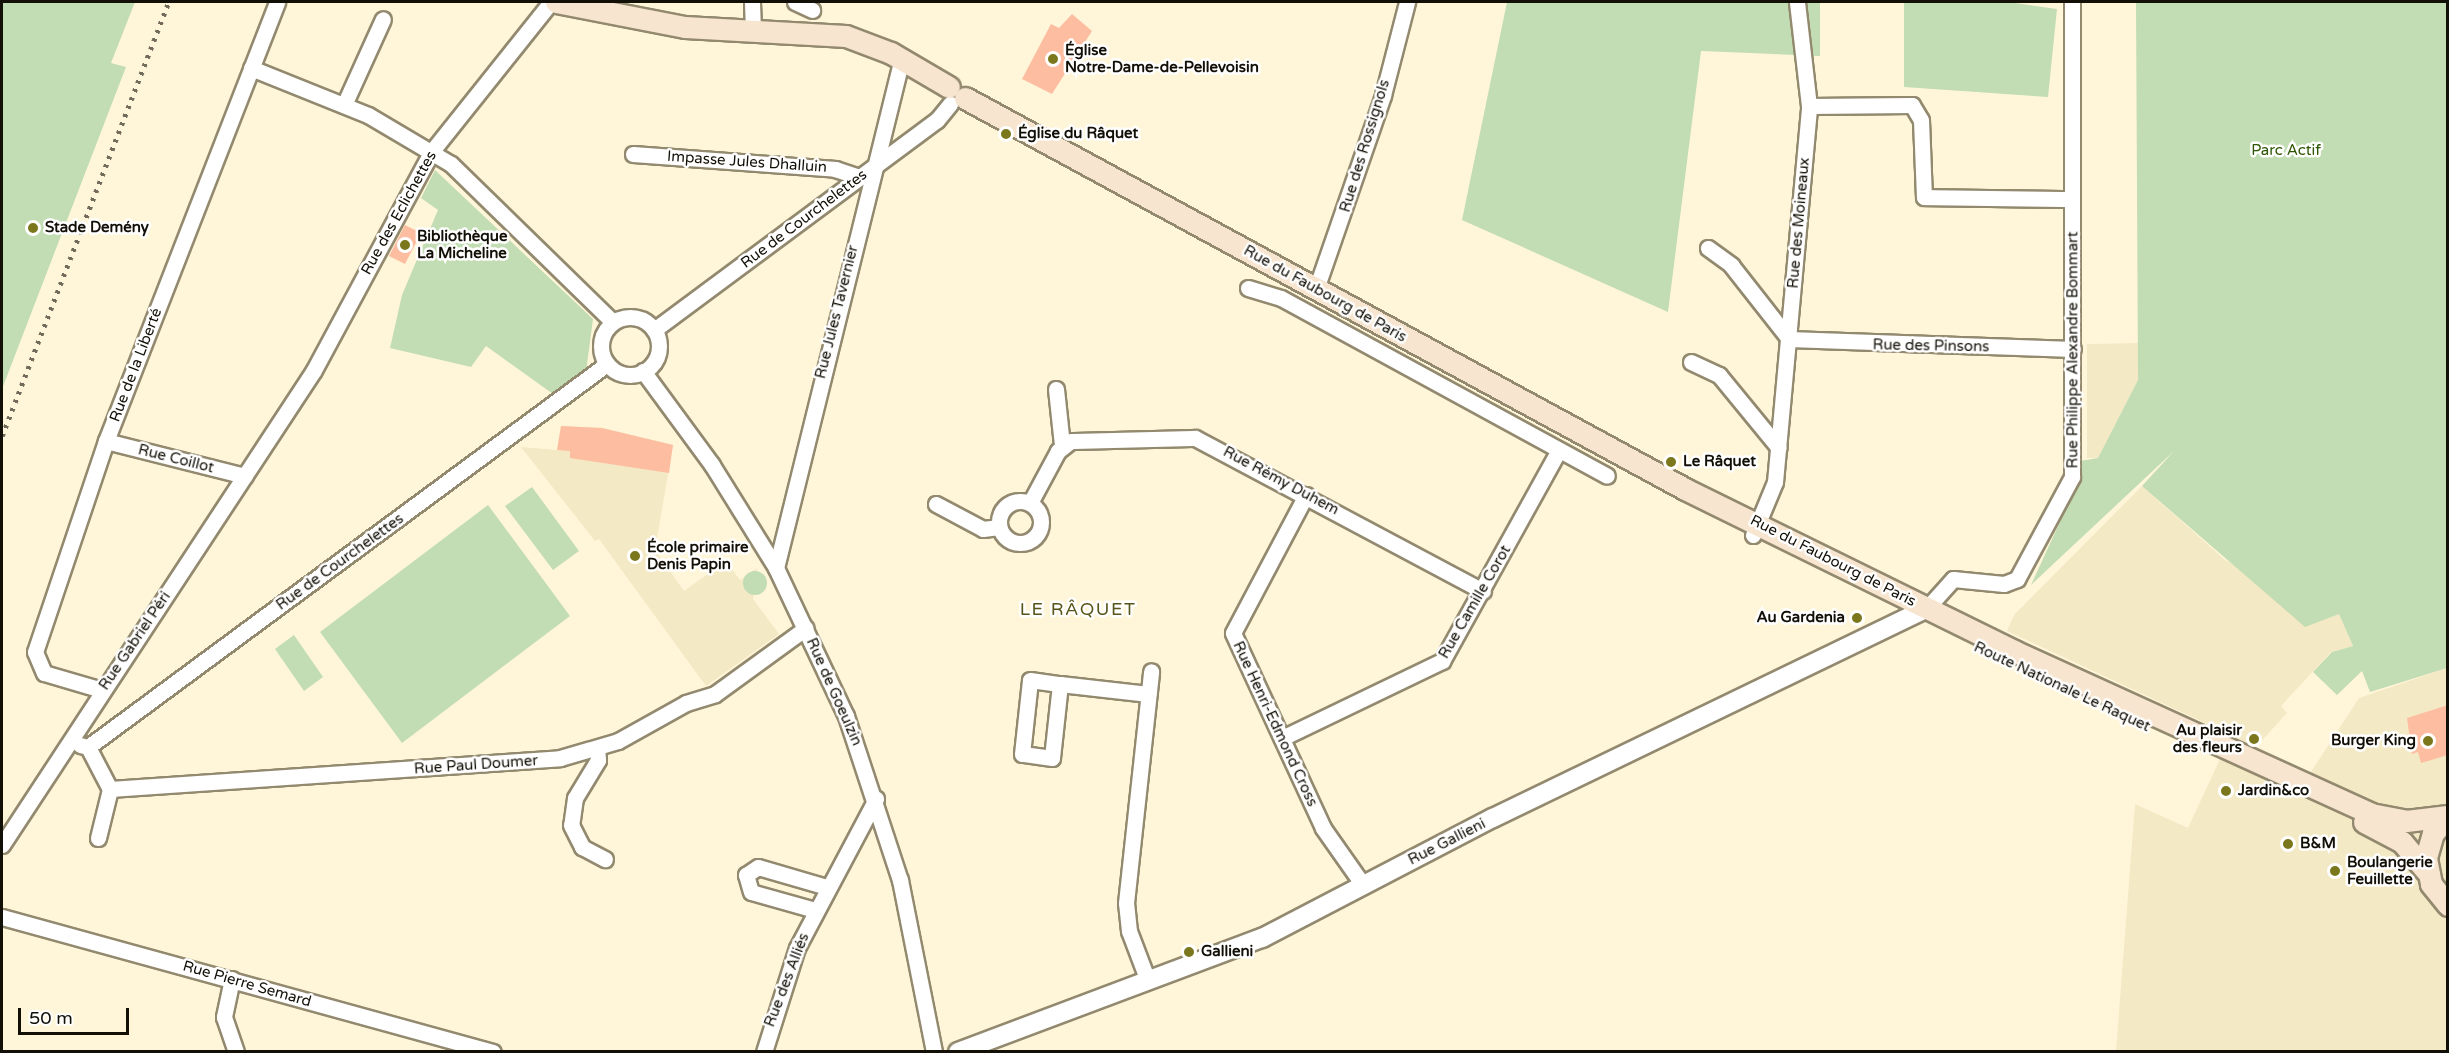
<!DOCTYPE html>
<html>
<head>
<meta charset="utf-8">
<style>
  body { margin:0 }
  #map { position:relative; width:2449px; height:1053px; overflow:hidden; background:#fff6d9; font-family:"Varela Round",sans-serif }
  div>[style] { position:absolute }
  .built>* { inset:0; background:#f4e9c5 }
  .green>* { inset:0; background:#c2dcb3 }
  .round { border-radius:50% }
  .building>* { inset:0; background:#fdbda1 }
  .roads { filter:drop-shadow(2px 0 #92896f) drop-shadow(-2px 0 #92896f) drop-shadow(0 2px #92896f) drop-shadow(0 -2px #92896f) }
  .minor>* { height:15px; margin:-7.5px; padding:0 7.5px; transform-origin:7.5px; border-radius:7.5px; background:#fff }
  .minor>.ring { margin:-7.5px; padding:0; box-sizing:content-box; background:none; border:15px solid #fff; border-radius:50% }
  .tertiary>* { height:18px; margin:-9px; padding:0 9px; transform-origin:9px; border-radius:9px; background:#fff }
  .secondary>* { height:21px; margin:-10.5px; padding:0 10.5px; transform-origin:10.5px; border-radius:10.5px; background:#f7e5cf }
  .rail>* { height:4.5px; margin-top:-2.25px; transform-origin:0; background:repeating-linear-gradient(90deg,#706b5a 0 3px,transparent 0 9px) }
  .dots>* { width:16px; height:16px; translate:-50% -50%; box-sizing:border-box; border:3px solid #fff; border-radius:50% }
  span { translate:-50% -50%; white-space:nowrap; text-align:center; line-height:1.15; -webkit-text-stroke:5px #fff; paint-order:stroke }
  .poi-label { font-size:15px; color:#120f06; font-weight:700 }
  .left { translate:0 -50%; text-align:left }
  .right { translate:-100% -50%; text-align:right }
  .street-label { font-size:15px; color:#120f06 }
  .park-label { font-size:15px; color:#2d5502 }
  .quarter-label { font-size:18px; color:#585519; letter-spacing:1.5px }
  .frame { position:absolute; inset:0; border:3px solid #120f06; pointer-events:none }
  .scale { position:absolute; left:18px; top:1008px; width:111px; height:27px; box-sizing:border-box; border:3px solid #120f06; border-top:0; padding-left:8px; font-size:18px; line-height:21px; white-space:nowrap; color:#120f06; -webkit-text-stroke:4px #fff; paint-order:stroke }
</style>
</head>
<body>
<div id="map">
  <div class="built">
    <i style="clip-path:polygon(2138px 343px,2138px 380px,2098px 458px,2087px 458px,2087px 344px)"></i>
    <i style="clip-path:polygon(561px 426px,603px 428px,673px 445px,655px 550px,684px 591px,726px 561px,740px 580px,757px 568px,753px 599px,779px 634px,706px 686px,599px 539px,595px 541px,521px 447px,557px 450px)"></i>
    <i style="clip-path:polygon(2142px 486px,2225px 560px,2339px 614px,2353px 646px,2331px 652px,2281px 706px,2287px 713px,2255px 748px,2309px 775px,2359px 698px,2447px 668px,2447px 1051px,2116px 1051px,2135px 804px,2188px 828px,2231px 735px,2007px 631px,2014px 615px)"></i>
  </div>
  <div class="green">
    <i style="clip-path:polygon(2px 2px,135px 2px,111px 63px,126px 67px,2px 389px)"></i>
    <i style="clip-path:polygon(1507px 2px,1820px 2px,1820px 56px,1701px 51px,1668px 312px,1462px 220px)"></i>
    <i style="clip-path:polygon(1904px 2px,2008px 2px,2057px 9px,2048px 97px,1904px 87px)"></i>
    <i style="clip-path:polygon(2136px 2px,2447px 2px,2447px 668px,2370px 692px,2362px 671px,2337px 695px,2313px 672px,2332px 652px,2353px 646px,2339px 614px,2305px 627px,2142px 486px,2174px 451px,2031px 585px,2076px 487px,2080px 461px,2098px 458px,2138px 380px)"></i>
    <i style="clip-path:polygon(435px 170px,593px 319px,586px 372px,553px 394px,486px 346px,471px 367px,390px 348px,402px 295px,438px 210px,421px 198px)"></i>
    <i style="clip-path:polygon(532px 487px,579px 551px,553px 570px,505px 506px)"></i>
    <i style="clip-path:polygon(488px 505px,570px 616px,402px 743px,320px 632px)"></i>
    <i class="round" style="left:743px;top:571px;width:24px;height:24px"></i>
    <i style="clip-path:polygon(294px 635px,323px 677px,304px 691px,275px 649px)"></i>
  </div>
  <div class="building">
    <i style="clip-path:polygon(1072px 14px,1092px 31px,1052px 94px,1022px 79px,1051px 24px,1059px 28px)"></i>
    <i style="clip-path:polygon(405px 225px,421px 233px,405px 264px,389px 256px)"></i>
    <i style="clip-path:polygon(561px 426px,602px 428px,673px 445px,669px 473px,570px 458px,570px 451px,557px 450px)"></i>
    <i style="clip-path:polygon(2448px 705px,2448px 755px,2421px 763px,2418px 752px,2412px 754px,2407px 718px)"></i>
  </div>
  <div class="roads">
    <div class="minor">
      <i style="left:752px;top:2px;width:29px;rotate:88deg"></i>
      <i style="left:795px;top:2px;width:19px;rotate:25deg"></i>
      <i style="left:251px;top:68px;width:126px;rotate:21.9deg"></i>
      <i style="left:368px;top:115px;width:96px;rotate:30.6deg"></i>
      <i style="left:451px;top:164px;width:226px;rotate:44.3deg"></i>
      <i style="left:344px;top:105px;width:94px;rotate:-65.6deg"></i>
      <i style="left:1809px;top:106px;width:103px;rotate:-0.6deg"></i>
      <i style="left:1912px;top:105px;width:17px;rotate:59deg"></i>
      <i style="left:1921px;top:120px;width:77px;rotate:87.8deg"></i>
      <i style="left:1924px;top:197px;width:148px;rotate:0.8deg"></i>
      <i style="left:633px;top:154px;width:203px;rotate:4.2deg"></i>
      <i style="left:835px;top:169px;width:26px;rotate:18deg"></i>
      <i style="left:1708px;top:248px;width:29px;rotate:36deg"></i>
      <i style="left:1731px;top:265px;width:94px;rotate:51.9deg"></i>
      <i style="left:1789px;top:339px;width:284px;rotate:2deg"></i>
      <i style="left:1248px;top:288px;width:34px;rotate:17deg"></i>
      <i style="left:1281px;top:298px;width:371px;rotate:28.6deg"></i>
      <i style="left:1316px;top:289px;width:205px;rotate:-70.9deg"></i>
      <i style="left:1383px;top:95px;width:96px;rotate:-75.5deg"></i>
      <i class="ring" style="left:601px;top:317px;width:43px;height:43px"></i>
      <i style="left:654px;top:330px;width:352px;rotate:-36.6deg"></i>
      <i style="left:937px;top:120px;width:21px;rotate:-51deg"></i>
      <i style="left:1691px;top:362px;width:31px;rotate:25deg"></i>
      <i style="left:1719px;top:375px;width:94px;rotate:50.6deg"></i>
      <i style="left:643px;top:371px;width:117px;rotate:53.7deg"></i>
      <i style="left:712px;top:465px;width:121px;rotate:58.1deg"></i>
      <i style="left:776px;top:568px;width:164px;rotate:64.7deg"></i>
      <i style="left:846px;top:716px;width:173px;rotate:71.8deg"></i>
      <i style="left:900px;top:880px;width:175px;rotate:78.8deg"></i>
      <i style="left:1056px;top:389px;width:56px;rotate:83.9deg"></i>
      <i style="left:106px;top:441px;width:143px;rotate:14.1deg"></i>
      <i style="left:1306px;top:495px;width:156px;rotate:117.9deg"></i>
      <i style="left:1233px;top:633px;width:215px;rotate:65.2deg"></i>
      <i style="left:1323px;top:828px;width:70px;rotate:54.9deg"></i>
      <i class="ring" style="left:999px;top:501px;width:27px;height:27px"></i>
      <i style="left:1030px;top:503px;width:59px;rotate:-61.7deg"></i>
      <i style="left:1058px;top:451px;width:16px;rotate:-38deg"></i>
      <i style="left:1071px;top:441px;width:124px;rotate:-1.4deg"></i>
      <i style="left:1195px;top:438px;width:326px;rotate:28deg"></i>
      <i style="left:936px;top:504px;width:53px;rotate:28deg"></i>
      <i style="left:983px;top:529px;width:16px;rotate:-7deg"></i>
      <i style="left:1753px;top:535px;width:57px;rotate:-67.5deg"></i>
      <i style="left:1775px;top:482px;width:378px;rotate:-84.8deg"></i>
      <i style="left:1809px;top:106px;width:105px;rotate:-96.6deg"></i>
      <i style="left:776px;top:568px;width:525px;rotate:-76.12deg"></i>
      <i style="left:1927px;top:608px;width:39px;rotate:-48deg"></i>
      <i style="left:1953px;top:579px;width:51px;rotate:5.6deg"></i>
      <i style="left:2004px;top:584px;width:14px;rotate:-21deg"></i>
      <i style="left:2017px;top:579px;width:116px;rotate:-61.7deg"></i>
      <i style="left:2072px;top:477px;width:475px;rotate:-90deg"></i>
      <i style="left:1060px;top:684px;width:74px;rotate:96.2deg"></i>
      <i style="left:1052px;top:758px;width:30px;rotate:-172deg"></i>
      <i style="left:1022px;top:754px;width:74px;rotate:-83.8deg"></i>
      <i style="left:1030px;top:680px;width:30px;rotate:8deg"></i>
      <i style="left:1060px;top:684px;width:89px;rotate:6.5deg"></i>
      <i style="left:102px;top:690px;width:60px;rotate:-163.7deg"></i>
      <i style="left:44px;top:673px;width:23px;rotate:-113deg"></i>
      <i style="left:35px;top:652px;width:223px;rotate:-71.4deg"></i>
      <i style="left:106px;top:441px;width:471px;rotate:-68.7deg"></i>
      <i style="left:1282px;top:738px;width:178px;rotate:-25.7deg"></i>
      <i style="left:1442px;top:661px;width:241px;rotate:-61deg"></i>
      <i style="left:80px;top:745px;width:8px;rotate:14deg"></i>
      <i style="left:88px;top:747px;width:645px;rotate:-36.43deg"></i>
      <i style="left:88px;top:747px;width:47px;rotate:62.4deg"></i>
      <i style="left:110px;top:789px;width:451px;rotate:-3.9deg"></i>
      <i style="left:560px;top:758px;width:60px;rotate:-16.3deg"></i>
      <i style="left:618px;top:741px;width:78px;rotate:-29.2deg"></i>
      <i style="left:686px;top:703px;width:30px;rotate:-17deg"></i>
      <i style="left:715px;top:694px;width:112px;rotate:-36deg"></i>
      <i style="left:597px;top:748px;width:12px;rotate:85deg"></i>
      <i style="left:598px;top:760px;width:44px;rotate:121.2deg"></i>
      <i style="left:575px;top:798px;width:27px;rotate:98deg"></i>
      <i style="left:571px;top:825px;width:25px;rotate:63deg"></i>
      <i style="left:582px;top:847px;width:26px;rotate:28deg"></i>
      <i style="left:98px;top:838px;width:50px;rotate:-76.2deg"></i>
      <i style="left:2px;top:845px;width:568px;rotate:-56.7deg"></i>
      <i style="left:314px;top:370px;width:249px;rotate:-61.7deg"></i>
      <i style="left:432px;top:151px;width:191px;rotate:-51.4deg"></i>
      <i style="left:815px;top:910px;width:66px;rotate:-164.3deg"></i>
      <i style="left:751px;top:892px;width:18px;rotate:-106deg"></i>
      <i style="left:746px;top:875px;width:14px;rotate:-34deg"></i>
      <i style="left:758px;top:867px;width:72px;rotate:16.2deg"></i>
      <i style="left:2px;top:917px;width:509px;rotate:15.37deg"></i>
      <i style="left:232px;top:979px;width:39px;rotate:102deg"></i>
      <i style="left:224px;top:1017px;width:37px;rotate:71deg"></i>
      <i style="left:1148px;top:981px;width:53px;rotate:-110.8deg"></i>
      <i style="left:1129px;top:931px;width:28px;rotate:-96deg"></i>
      <i style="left:1126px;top:903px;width:233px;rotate:-83.8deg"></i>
      <i style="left:764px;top:1052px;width:109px;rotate:-72.4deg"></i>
      <i style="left:797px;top:948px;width:169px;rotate:-62.1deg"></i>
    </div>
    <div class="tertiary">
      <i style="left:958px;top:1052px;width:325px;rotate:-20.6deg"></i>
      <i style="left:1262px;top:938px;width:260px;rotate:-27.5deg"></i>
      <i style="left:1493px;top:818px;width:482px;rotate:-25.8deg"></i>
    </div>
    <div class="secondary">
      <i style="left:556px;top:2px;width:131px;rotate:11deg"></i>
      <i style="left:685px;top:27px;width:161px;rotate:3.2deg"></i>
      <i style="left:846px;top:36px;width:48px;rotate:20.7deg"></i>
      <i style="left:891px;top:53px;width:67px;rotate:30.4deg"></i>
      <i style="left:965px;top:98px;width:819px;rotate:28.5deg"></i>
      <i style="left:1685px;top:489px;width:367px;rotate:26.2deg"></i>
      <i style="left:2014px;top:651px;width:392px;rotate:24.5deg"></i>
      <i style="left:2371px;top:814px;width:36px;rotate:11deg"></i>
      <i style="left:2406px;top:821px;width:42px;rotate:-6.8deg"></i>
      <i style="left:2448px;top:817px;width:22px;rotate:133deg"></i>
      <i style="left:2433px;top:833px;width:26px;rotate:106deg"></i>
      <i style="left:2426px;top:858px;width:26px;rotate:79deg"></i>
      <i style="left:2431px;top:884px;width:27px;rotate:51deg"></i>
      <i style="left:2364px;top:822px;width:43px;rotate:27.8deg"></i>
      <i style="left:2402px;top:842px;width:38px;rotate:50deg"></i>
    </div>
  </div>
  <div class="rail">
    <i style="left:2px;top:436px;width:465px;rotate:-69deg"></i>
  </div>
  <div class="dots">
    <i style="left:1053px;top:59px;background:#7b771c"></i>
    <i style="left:1006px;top:134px;background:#7b771c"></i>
    <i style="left:33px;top:228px;background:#7b771c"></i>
    <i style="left:405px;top:245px;background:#7b771c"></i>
    <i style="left:1671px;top:462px;background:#7b771c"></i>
    <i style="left:635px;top:556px;background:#7b771c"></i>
    <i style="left:1857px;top:618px;background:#7b771c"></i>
    <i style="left:2254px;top:739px;background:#7b771c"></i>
    <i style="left:2428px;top:741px;background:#7b771c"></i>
    <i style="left:2226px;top:791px;background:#7b771c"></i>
    <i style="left:2288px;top:844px;background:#7b771c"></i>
    <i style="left:2335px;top:871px;background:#7b771c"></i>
    <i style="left:1189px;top:952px;background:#7b771c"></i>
  </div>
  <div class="poi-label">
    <span class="left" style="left:1065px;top:59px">Église<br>Notre-Dame-de-Pellevoisin</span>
    <span class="left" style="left:1018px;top:134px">Église du Râquet</span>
    <span class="left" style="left:45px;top:228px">Stade Demény</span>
    <span class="left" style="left:417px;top:245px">Bibliothèque<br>La Micheline</span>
    <span class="left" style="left:1683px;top:462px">Le Râquet</span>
    <span class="left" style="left:647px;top:556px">École primaire<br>Denis Papin</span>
    <span class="right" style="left:1845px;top:618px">Au Gardenia</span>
    <span class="right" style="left:2242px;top:739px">Au plaisir<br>des fleurs</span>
    <span class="right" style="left:2416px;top:741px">Burger King</span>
    <span class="left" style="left:2238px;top:791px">Jardin&amp;co</span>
    <span class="left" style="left:2300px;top:844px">B&amp;M</span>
    <span class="left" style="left:2347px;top:871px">Boulangerie<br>Feuillette</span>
    <span class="left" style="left:1201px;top:952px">Gallieni</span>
  </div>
  <div class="street-label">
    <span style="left:1365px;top:146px;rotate:-73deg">Rue des Rossignols</span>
    <span style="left:747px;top:162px;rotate:4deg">Impasse Jules Dhalluin</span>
    <span style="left:399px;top:213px;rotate:-61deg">Rue des Eclichettes</span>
    <span style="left:804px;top:219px;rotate:-37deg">Rue de Courchelettes</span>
    <span style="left:1799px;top:223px;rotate:-85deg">Rue des Moineaux</span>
    <span style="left:1325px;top:294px;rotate:29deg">Rue du Faubourg de Paris</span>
    <span style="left:837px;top:312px;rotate:-76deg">Rue Jules Tavernier</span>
    <span style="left:1931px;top:346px;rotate:1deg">Rue des Pinsons</span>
    <span style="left:2073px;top:350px;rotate:-90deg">Rue Philippe Alexandre Bommart</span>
    <span style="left:136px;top:365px;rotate:-69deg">Rue de la Liberté</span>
    <span style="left:176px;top:459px;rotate:14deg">Rue Coillot</span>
    <span style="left:1281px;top:481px;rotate:28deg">Rue Rémy Duhem</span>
    <span style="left:1833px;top:561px;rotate:27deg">Rue du Faubourg de Paris</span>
    <span style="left:340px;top:562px;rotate:-36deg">Rue de Courchelettes</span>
    <span style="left:1475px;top:602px;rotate:-60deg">Rue Camille Corot</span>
    <span style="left:135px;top:641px;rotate:-56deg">Rue Gabriel Péri</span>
    <span style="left:2062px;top:687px;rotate:25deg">Route Nationale Le Raquet</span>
    <span style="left:834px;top:692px;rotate:66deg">Rue de Goeulzin</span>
    <span style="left:1275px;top:724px;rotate:65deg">Rue Henri-Edmond Cross</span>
    <span style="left:476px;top:765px;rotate:-4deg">Rue Paul Doumer</span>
    <span style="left:1447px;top:842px;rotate:-27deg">Rue Gallieni</span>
    <span style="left:787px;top:980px;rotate:-69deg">Rue des Alliés</span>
    <span style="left:247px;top:984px;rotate:16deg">Rue Pierre Semard</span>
  </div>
  <div class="park-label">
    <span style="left:2286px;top:151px">Parc Actif</span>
  </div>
  <div class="quarter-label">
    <span style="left:1078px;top:609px">LE RÂQUET</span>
  </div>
  <div class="frame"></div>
  <div class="scale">50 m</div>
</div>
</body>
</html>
